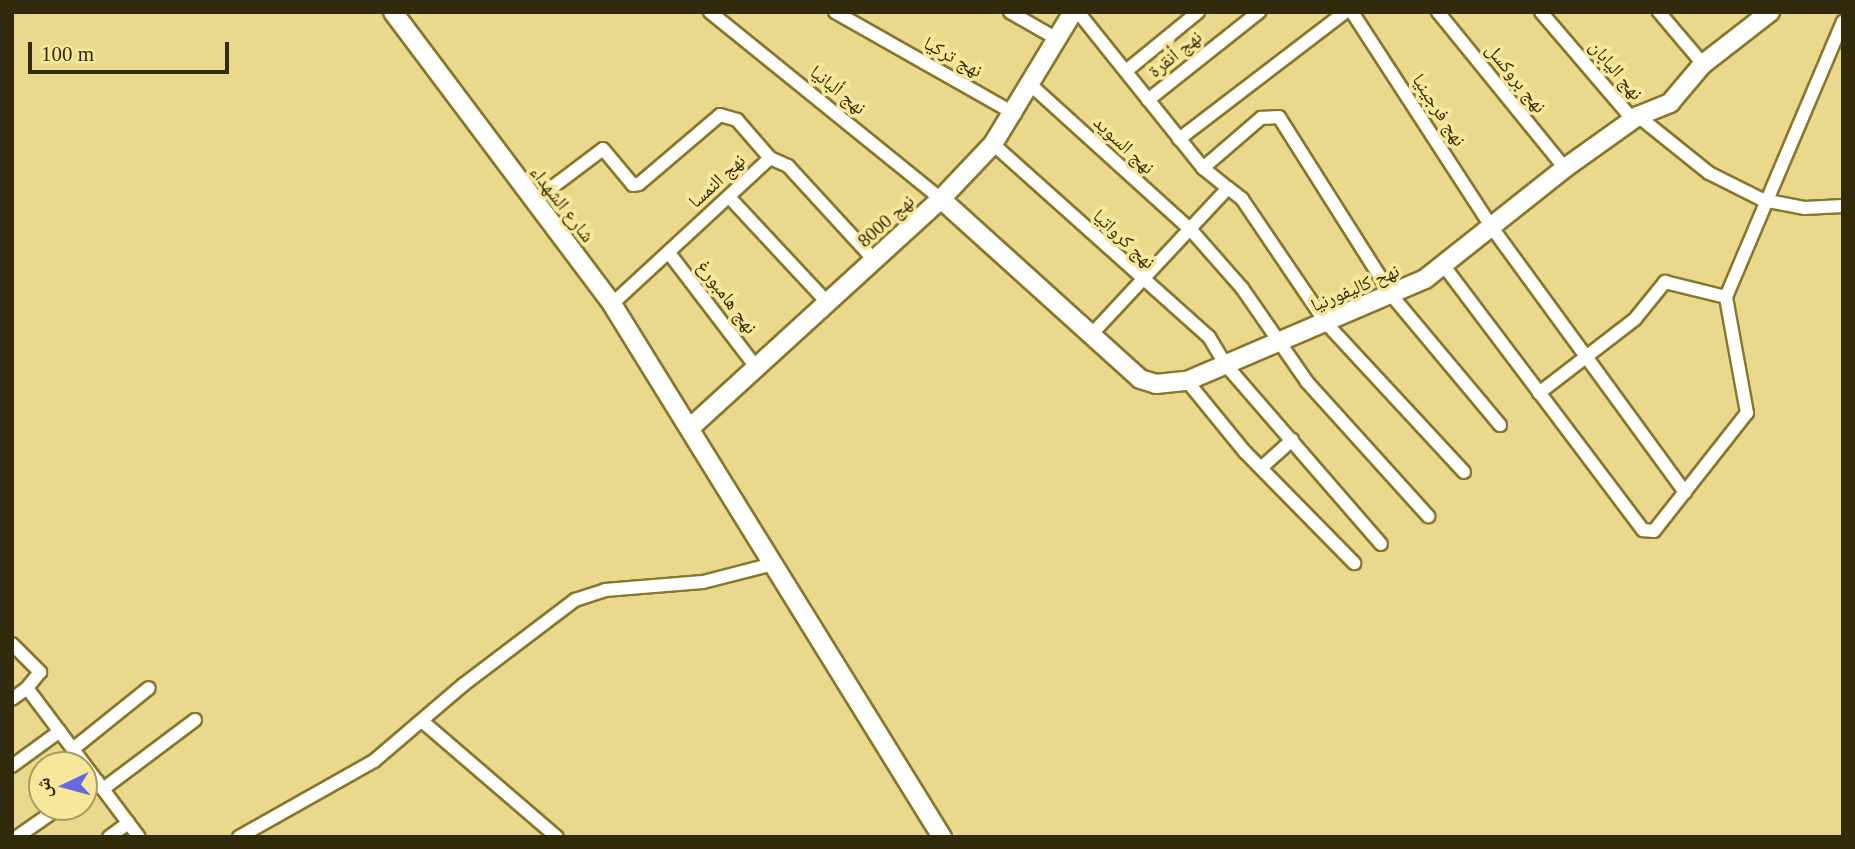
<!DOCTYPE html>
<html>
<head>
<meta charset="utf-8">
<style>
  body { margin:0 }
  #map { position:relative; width:1855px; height:849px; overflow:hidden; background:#ead98d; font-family:"Times New Roman","Noto Naskh Arabic",serif }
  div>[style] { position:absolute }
  .roads { filter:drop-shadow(2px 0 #88782b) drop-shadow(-2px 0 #88782b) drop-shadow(0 2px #88782b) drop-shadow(0 -2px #88782b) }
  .street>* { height:12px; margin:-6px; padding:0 6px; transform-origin:6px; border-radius:6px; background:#fff }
  .secondary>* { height:18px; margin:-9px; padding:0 9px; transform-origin:9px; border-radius:9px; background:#fff }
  span { translate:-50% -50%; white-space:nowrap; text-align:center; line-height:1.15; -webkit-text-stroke:7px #f7e79a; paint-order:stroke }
  .street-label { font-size:19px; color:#322b0b }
  .frame { position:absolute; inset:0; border:14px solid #322b0b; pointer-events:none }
  .north { position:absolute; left:28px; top:751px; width:70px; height:70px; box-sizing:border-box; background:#f7e79a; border:2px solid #a89c61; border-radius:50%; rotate:265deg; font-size:19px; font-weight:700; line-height:28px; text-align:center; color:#322b0b }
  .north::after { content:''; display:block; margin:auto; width:24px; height:32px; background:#656ae3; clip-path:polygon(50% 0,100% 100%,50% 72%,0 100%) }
  .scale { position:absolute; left:28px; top:42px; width:201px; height:32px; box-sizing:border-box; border:4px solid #322b0b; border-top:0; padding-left:9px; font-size:21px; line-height:24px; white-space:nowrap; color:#322b0b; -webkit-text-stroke:5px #f7e79a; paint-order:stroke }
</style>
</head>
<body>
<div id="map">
  <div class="roads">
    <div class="street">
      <i style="left:710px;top:12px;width:297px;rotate:39deg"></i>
      <i style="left:835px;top:12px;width:207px;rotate:29.5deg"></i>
      <i style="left:1010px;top:12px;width:54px;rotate:29.9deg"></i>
      <i style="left:1078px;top:12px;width:200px;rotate:51.3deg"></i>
      <i style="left:1203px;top:168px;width:32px;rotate:39deg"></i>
      <i style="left:1228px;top:188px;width:201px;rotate:133deg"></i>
      <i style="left:1352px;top:12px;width:259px;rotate:57deg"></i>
      <i style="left:1493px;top:229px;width:326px;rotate:53.9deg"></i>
      <i style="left:1438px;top:12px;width:201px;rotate:50.9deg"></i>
      <i style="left:1541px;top:12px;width:143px;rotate:49.5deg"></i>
      <i style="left:1659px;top:12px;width:68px;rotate:49.8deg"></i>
      <i style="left:1126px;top:71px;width:93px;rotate:-39.3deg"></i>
      <i style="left:1032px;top:86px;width:215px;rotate:42.2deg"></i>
      <i style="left:1191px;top:230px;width:77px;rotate:48.7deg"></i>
      <i style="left:1242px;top:288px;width:114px;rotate:55.3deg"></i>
      <i style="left:1307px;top:382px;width:181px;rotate:47.9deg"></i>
      <i style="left:1148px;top:100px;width:142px;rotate:-38.4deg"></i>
      <i style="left:1638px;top:116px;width:91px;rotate:38.8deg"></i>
      <i style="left:1709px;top:173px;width:60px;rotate:26.6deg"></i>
      <i style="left:1763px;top:200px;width:43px;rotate:10.8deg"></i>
      <i style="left:1805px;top:208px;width:38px;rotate:-3deg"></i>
      <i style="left:1179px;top:139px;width:209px;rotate:-37.4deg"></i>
      <i style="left:993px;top:144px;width:290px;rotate:41.8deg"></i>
      <i style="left:1209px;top:337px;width:31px;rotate:59deg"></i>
      <i style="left:1225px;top:364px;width:238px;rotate:49.1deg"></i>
      <i style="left:1203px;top:168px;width:77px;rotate:-40.8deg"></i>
      <i style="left:1261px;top:118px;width:18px;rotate:-3deg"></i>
      <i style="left:1279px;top:117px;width:213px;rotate:57.7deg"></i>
      <i style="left:1393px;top:297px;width:167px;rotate:50.1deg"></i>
      <i style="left:1228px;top:188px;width:18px;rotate:38deg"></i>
      <i style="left:1242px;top:199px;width:150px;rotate:55.9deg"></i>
      <i style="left:1326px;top:323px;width:203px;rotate:47.2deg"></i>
      <i style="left:729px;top:197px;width:144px;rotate:47deg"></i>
      <i style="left:534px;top:201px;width:86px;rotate:-37deg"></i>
      <i style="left:603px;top:149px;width:47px;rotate:50.2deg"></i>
      <i style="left:633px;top:185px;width:6px;rotate:-9deg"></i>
      <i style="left:639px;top:184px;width:106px;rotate:-40.4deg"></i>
      <i style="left:720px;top:115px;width:18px;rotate:16deg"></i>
      <i style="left:737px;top:120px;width:50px;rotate:49deg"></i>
      <i style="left:669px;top:253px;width:142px;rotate:52.7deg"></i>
      <i style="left:1444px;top:266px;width:331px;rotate:53deg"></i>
      <i style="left:1643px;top:530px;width:11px;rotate:5deg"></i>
      <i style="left:1654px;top:531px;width:150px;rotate:-51.8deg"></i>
      <i style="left:1747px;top:413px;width:118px;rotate:-100.3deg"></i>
      <i style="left:1726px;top:297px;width:299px;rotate:-67deg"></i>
      <i style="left:612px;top:304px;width:215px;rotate:-42.7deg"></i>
      <i style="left:770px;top:158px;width:20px;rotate:24deg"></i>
      <i style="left:788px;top:166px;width:127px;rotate:47.5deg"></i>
      <i style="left:1187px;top:381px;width:92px;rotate:50.8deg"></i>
      <i style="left:1245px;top:452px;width:156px;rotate:45.5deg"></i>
      <i style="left:1539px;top:393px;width:121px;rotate:-37.6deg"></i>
      <i style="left:1635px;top:319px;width:48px;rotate:-51deg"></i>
      <i style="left:1665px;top:282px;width:63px;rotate:13.8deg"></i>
      <i style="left:1261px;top:468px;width:42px;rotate:-42.1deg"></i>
      <i style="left:12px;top:644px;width:40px;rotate:45deg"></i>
      <i style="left:40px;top:672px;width:21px;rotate:129deg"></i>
      <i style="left:12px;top:699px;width:19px;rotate:-36deg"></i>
      <i style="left:27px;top:688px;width:186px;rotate:53.1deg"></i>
      <i style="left:422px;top:721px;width:178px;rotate:40.7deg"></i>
      <i style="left:73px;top:749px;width:97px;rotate:-38.8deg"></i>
      <i style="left:12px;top:766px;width:59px;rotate:-36.1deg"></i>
      <i style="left:103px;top:789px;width:115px;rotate:-36.9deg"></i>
      <i style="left:84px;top:790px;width:16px;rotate:-35deg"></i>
      <i style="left:17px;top:837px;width:52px;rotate:-34.9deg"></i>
      <i style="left:109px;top:837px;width:24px;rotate:-36deg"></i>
      <i style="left:239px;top:837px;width:155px;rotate:-29.4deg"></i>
      <i style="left:374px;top:761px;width:117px;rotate:-40.5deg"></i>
      <i style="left:463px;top:685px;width:141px;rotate:-37.2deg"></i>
      <i style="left:575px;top:600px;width:32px;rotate:-18deg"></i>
      <i style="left:605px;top:590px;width:98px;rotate:-4.7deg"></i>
      <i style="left:703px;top:582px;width:72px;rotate:-14.4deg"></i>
    </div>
    <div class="secondary">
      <i style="left:393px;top:12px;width:365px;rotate:53.1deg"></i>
      <i style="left:612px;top:304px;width:627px;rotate:58.24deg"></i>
      <i style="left:941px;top:199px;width:268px;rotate:42.1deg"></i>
      <i style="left:1140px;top:379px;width:17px;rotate:17deg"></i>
      <i style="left:1156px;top:384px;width:31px;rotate:-6deg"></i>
      <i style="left:1187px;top:381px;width:259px;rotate:-23.2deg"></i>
      <i style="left:1425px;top:279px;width:179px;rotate:-38.4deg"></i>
      <i style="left:1565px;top:168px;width:90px;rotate:-35.5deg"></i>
      <i style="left:1638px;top:116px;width:35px;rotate:-22deg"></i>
      <i style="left:1670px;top:103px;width:51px;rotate:-49.8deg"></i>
      <i style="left:1703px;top:64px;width:85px;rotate:-37.8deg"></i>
      <i style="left:690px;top:428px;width:340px;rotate:-42.4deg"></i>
      <i style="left:941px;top:199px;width:76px;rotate:-46.6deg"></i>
      <i style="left:993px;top:144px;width:154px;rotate:-58.8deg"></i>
    </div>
  </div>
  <div class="street-label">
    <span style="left:1175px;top:54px;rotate:-39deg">نهج أنقرة</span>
    <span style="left:953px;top:57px;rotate:29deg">نهج تركيا</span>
    <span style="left:1616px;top:70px;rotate:50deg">نهج اليابان</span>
    <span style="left:1516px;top:78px;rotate:51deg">نهج بروكسل</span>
    <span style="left:838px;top:90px;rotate:39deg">نهج ألبانيا</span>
    <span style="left:1439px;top:110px;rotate:57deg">نهج فرجينيا</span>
    <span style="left:1124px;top:145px;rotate:43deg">نهج السويد</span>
    <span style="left:717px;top:181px;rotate:-43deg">نهج النمسا</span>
    <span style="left:562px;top:204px;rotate:52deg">شارع الشهداء</span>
    <span style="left:886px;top:221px;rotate:-42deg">نهج 8000</span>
    <span style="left:1124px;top:239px;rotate:43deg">نهج كرواتيا</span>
    <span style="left:1355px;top:288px;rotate:-23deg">نهح كاليفورنيا</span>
    <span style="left:727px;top:297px;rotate:53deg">نهج هامبورغ</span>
  </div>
  <div class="frame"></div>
  <div class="north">ش</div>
  <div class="scale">100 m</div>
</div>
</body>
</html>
